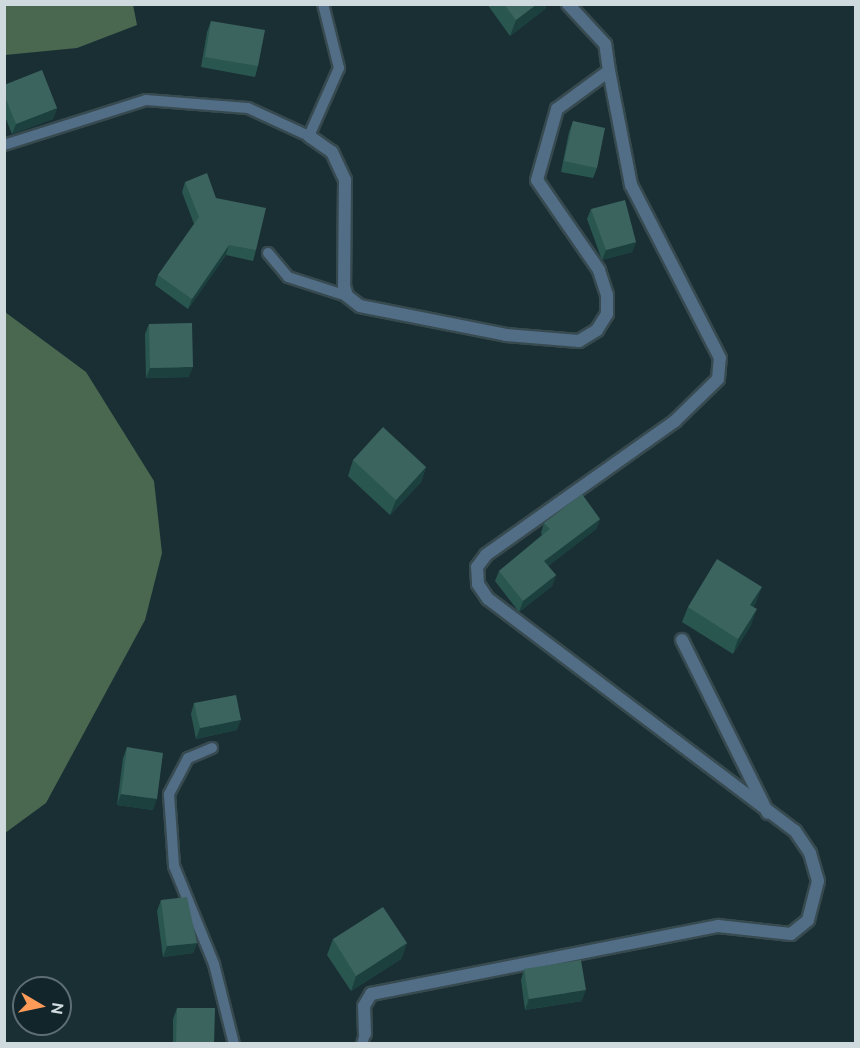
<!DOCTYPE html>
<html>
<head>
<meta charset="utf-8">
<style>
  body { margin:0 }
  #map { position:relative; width:860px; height:1048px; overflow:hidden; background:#1a2f34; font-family:Ubuntu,sans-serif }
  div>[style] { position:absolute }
  .forest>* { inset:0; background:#4a6850 }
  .roads { filter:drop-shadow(2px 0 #374a4f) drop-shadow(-2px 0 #374a4f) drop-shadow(0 2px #374a4f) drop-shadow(0 -2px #374a4f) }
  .service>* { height:10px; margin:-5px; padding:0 5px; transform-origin:5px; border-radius:5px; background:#526d86 }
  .minor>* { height:12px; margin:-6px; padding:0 6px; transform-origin:6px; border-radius:6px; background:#526d86 }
  .wall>* { inset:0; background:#2a5650 }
  .shaded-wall>* { inset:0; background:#1c403e }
  .building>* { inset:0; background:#3c645f }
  span { translate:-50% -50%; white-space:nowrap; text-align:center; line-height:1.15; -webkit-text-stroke:4.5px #11252a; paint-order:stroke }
  .frame { position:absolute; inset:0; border:6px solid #cedadd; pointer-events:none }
  .north { position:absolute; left:12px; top:976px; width:60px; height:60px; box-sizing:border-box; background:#11252a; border:2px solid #5d6d72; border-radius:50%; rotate:99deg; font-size:16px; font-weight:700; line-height:24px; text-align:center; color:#cedadd }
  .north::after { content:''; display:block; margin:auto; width:21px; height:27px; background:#fe9b58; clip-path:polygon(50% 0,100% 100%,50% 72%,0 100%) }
</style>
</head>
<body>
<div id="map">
  <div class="forest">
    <i style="clip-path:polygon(5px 4px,133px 5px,137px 25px,77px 48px,5px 55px)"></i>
    <i style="clip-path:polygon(5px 312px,86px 372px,154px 481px,162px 553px,145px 620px,46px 803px,5px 833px)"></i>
  </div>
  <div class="roads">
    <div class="service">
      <i style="left:4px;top:145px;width:149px;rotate:-17.6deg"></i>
      <i style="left:146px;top:100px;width:102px;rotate:4.5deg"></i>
      <i style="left:248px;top:108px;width:67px;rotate:24.7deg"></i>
      <i style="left:309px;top:136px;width:74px;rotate:-66.2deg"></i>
      <i style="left:339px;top:68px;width:66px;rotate:-104deg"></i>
      <i style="left:268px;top:253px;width:31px;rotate:50deg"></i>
      <i style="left:288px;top:277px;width:62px;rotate:17.9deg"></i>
      <i style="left:212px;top:748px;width:26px;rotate:157deg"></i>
      <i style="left:188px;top:758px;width:41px;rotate:117.8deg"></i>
      <i style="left:169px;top:794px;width:72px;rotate:86deg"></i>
      <i style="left:174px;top:866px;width:106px;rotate:67.8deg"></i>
      <i style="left:214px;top:964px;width:82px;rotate:76deg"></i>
      <i style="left:362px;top:1044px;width:10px;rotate:-73deg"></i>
    </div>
    <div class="minor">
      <i style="left:309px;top:136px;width:28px;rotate:35deg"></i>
      <i style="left:332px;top:152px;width:31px;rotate:65deg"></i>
      <i style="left:345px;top:180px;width:106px;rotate:90.5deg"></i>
      <i style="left:344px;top:286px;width:10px;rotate:73deg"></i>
      <i style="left:347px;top:296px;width:16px;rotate:38deg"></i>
      <i style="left:360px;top:306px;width:149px;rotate:11.2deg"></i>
      <i style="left:506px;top:335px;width:73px;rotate:4.7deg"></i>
      <i style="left:579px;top:341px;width:21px;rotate:-31deg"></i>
      <i style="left:597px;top:330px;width:19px;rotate:-58deg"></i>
      <i style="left:607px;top:314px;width:19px;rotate:-90deg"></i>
      <i style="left:607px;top:295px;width:26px;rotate:-108deg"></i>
      <i style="left:599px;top:270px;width:109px;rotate:-124.6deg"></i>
      <i style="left:537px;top:180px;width:74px;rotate:-74.3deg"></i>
      <i style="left:557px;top:109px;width:64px;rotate:-36.2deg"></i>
      <i style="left:609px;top:71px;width:27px;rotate:-98deg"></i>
      <i style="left:605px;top:44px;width:54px;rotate:-132.8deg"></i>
      <i style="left:682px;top:640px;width:193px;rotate:63.6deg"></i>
      <i style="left:365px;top:1034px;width:28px;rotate:-92deg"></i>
      <i style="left:364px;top:1006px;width:14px;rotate:-60deg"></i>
      <i style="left:371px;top:994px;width:354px;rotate:-11.1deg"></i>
      <i style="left:718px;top:926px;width:73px;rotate:6.3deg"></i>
      <i style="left:791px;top:934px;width:22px;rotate:-39deg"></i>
      <i style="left:808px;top:920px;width:40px;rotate:-75.6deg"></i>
      <i style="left:818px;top:881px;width:29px;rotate:-106deg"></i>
      <i style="left:810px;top:853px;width:27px;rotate:-124deg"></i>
      <i style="left:795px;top:831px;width:385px;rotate:-142.9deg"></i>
      <i style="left:488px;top:599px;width:18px;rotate:-124deg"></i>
      <i style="left:478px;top:584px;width:17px;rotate:-93deg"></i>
      <i style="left:477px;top:567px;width:15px;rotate:-53deg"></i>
      <i style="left:486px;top:555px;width:232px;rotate:-35.3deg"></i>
      <i style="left:675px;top:421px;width:60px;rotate:-44.3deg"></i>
      <i style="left:718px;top:379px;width:21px;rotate:-85deg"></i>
      <i style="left:720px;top:358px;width:195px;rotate:-117.2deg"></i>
      <i style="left:631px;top:185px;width:116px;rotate:-100.9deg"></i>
    </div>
  </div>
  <div class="wall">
    <i style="clip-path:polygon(487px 4px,547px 4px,545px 9px,510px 36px)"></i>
    <i style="clip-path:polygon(211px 21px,258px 66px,255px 77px,201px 67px,207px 32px)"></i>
    <i style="clip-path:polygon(4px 85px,57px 108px,53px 119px,12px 134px,4px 114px)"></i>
    <i style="clip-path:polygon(573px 121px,597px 168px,593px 178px,561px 172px,569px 132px)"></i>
    <i style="clip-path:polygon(185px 182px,216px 198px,256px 250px,253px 261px,226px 255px,188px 309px,155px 285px,158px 275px,194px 224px,182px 192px)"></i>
    <i style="clip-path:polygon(591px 209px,636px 242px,632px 252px,602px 260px,587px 219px)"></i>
    <i style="clip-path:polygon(149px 324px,189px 377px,146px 378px,145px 334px)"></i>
    <i style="clip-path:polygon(353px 460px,426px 467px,421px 482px,390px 515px,348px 476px)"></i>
    <i style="clip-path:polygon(600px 519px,596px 529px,548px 566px,556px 575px,552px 586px,519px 612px,495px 581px,499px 571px,542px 535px,541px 533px,544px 523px)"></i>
    <i style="clip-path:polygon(756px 603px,753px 607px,751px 625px,733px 654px,682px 622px,688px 607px)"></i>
    <i style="clip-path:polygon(194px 703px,237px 730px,196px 739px,191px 714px)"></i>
    <i style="clip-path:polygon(127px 747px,153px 810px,117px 805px,123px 758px)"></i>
    <i style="clip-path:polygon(161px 900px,197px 943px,193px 953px,163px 957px,157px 911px)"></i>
    <i style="clip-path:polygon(333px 939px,407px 943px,401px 959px,351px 991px,327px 955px)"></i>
    <i style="clip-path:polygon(524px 969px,582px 1001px,525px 1010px,521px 980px)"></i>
    <i style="clip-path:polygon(177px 1008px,214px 1044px,173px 1044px,173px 1019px)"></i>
  </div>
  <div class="shaded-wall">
    <i style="clip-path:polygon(537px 4px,547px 4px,545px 9px,510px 36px,516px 20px)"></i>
    <i style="clip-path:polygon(57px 108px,53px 119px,12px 134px,16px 124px)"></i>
    <i style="clip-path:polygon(636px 242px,632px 252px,602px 260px,606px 250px)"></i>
    <i style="clip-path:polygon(229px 245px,226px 255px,188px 309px,192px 299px)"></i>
    <i style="clip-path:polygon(193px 367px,189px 377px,146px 378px,150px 368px)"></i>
    <i style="clip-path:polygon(426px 467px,421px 482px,390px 515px,396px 500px)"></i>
    <i style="clip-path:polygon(600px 519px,596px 529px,541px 572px,544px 561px)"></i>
    <i style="clip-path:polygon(556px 575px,552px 586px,519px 612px,523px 601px)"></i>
    <i style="clip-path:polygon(762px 587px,756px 603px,745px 621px,750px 605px)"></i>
    <i style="clip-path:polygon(757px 609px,751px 625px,733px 654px,738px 639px)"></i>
    <i style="clip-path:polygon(241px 720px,237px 730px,196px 739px,200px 728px)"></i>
    <i style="clip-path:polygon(121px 794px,157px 799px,153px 810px,117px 805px)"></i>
    <i style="clip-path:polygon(197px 943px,193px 953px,163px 957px,167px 946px)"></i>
    <i style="clip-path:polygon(407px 943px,401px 959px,351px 991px,356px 976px)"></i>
    <i style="clip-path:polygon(586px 990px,582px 1001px,525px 1010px,529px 999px)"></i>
  </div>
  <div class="building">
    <i style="clip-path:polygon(504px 4px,537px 4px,516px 20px)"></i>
    <i style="clip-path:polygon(211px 21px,265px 30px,258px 66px,205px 57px)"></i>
    <i style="clip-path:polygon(42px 70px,57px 108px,16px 124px,4px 94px,4px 85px)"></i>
    <i style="clip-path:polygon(573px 121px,605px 128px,597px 168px,564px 161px)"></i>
    <i style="clip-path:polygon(207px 173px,216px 198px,266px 208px,256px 250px,229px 245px,192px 299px,158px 275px,199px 217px,185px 182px)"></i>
    <i style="clip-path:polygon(625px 200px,636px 242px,606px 250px,591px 209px)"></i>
    <i style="clip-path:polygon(192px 323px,193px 367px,150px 368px,149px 324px)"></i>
    <i style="clip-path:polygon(383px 427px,426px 467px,396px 500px,353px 460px)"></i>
    <i style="clip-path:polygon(582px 494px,600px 519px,544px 561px,556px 575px,523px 601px,499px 571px,550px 529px,544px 523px)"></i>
    <i style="clip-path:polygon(717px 559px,762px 587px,750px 605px,757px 609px,738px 639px,688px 607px)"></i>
    <i style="clip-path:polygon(236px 695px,241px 720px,200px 728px,194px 703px)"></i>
    <i style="clip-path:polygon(127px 747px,163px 753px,157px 799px,121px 794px)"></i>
    <i style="clip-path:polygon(187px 897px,197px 943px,167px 946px,161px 900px)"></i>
    <i style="clip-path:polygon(383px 907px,407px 943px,356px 976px,333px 939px)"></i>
    <i style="clip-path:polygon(581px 960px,586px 990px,529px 999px,524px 969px)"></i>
    <i style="clip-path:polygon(177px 1008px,215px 1008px,214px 1044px,176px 1044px)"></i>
  </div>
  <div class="frame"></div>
  <div class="north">N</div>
</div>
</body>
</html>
